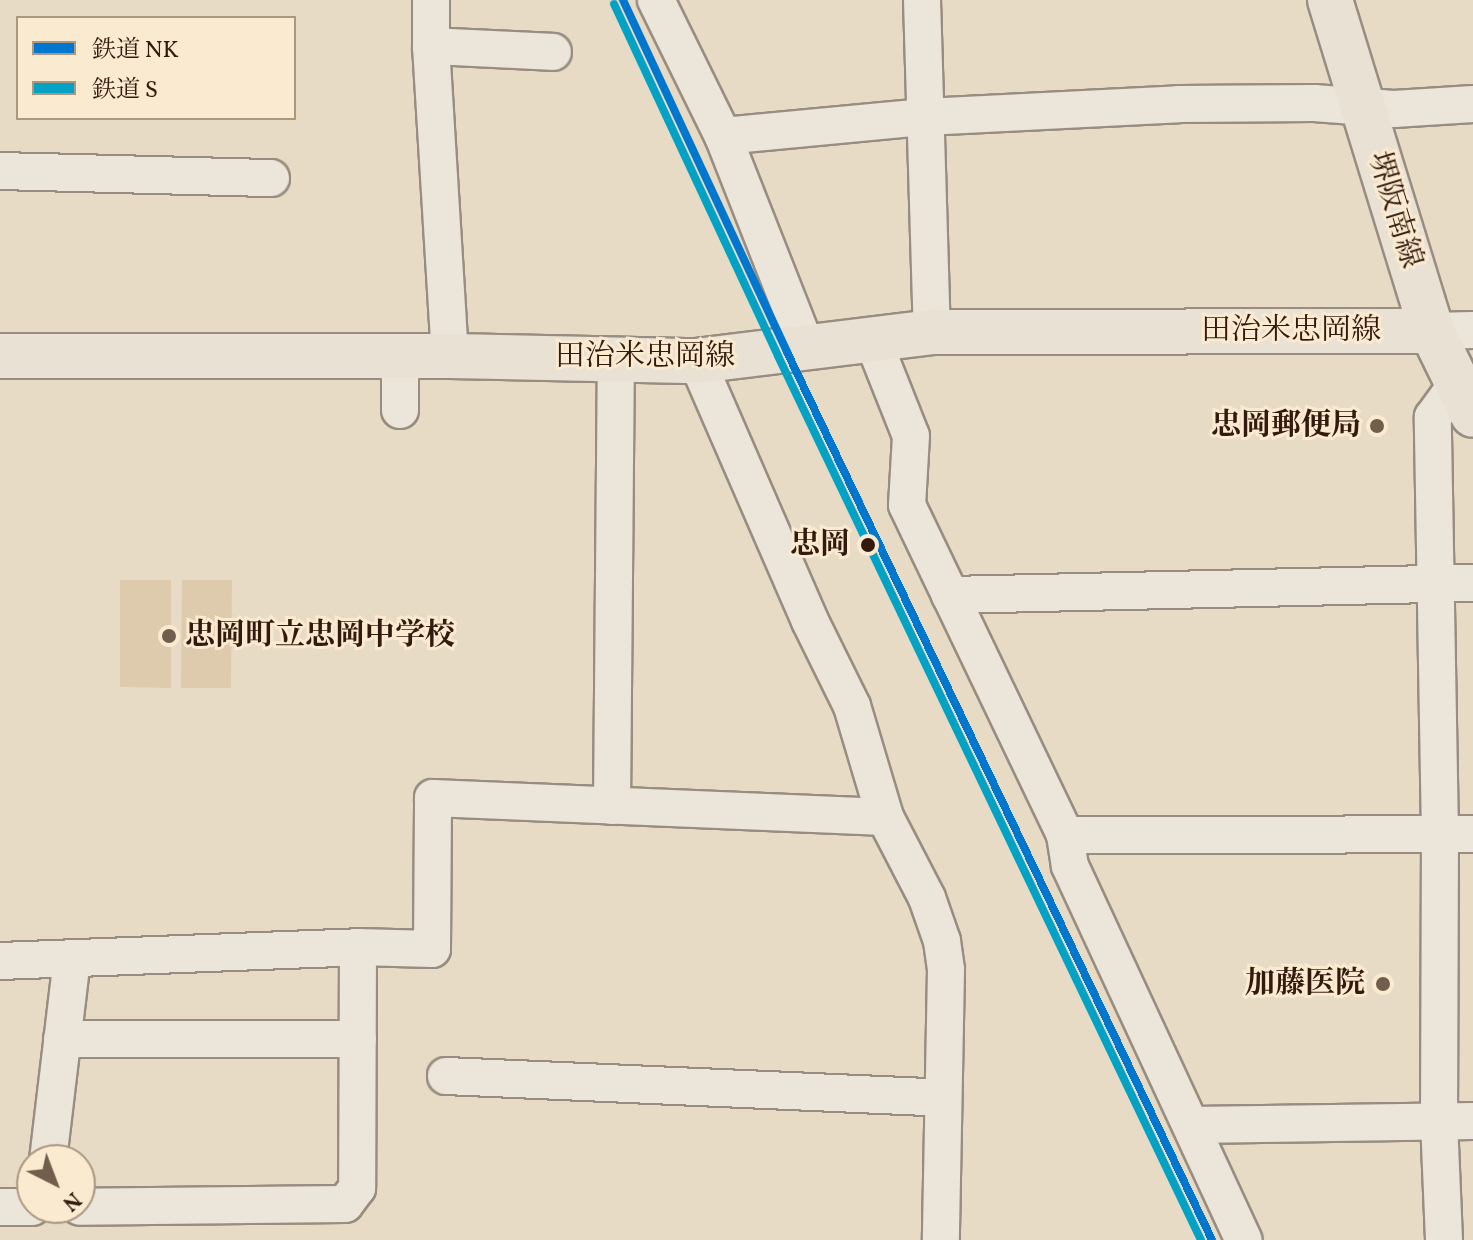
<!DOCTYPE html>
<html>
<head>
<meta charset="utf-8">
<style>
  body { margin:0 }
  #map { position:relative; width:1473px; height:1240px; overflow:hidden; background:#e8dbc5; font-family:Vollkorn,"Noto Serif JP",serif }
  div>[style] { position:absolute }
  .green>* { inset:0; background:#decbad }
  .roads { filter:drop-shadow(2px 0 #988d80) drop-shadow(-2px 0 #988d80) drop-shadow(0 2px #988d80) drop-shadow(0 -2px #988d80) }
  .minor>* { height:36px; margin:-18px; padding:0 18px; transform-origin:18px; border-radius:18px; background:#ebe5da }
  .major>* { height:44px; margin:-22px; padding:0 22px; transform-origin:22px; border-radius:22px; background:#e8e1d4 }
  .rail-1>* { height:8px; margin:-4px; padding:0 4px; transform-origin:4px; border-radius:4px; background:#0077ce }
  .rail-2>* { height:8px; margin:-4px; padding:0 4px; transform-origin:4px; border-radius:4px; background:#03a2c4 }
  .dots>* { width:22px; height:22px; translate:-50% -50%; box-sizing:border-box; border:4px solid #faead0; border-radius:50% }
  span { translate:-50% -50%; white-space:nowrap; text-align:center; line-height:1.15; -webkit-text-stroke:6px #faead0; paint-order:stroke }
  .street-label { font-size:30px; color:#341a0e }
  .poi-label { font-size:30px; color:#341a0e; font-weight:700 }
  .right { translate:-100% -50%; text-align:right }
  .left { translate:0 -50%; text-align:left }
  .stop-label { font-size:30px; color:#341a0e; font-weight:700 }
  .legend { position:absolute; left:16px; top:16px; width:280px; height:104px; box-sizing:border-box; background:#faead0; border:2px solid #ab9782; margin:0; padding:10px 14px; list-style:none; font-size:24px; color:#341a0e }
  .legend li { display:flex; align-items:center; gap:16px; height:40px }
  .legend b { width:40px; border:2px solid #ab9782 }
  .north { position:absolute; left:16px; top:1144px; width:80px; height:80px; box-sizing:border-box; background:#faead0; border:2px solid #ab9782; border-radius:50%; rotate:138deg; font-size:22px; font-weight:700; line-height:32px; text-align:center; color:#341a0e }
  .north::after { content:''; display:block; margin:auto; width:28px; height:36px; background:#735e4e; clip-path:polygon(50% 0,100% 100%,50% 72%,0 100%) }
</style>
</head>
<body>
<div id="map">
  <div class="green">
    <i style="clip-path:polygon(120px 580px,171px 580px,171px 688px,120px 687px)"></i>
    <i style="clip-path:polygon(182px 580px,232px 580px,231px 688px,181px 688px)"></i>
  </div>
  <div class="roads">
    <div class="minor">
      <i style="left:431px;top:0;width:46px;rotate:90deg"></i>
      <i style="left:431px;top:46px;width:311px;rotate:86.5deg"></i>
      <i style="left:656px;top:0;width:152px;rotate:63.8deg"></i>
      <i style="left:723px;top:136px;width:229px;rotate:68.5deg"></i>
      <i style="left:922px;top:0;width:332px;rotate:88.3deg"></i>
      <i style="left:431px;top:46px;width:122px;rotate:2.8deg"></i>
      <i style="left:723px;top:136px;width:203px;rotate:-5.4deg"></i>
      <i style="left:925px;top:117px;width:254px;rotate:-2.9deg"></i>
      <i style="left:1179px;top:104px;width:135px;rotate:-0.4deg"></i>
      <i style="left:1314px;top:103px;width:80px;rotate:4.3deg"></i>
      <i style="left:1394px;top:109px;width:79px;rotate:-3.6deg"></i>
      <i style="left:0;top:171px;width:271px;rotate:1.5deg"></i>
      <i style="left:1432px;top:331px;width:41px;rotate:-1.4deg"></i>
      <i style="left:872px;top:338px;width:105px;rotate:68.3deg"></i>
      <i style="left:911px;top:436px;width:69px;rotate:93.3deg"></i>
      <i style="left:907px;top:505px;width:366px;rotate:64.4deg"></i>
      <i style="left:1065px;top:835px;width:31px;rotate:81deg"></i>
      <i style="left:1070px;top:866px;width:412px;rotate:65.1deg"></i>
      <i style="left:400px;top:356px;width:54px;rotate:90deg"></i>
      <i style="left:697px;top:361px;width:283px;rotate:66.5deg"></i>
      <i style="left:810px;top:621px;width:95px;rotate:63.7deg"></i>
      <i style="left:852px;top:706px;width:116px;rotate:73.4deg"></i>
      <i style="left:885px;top:817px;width:91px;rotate:62.6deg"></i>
      <i style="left:927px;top:898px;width:46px;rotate:70.8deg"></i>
      <i style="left:942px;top:941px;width:29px;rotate:82deg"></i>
      <i style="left:946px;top:970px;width:270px;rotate:91.1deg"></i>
      <i style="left:950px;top:595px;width:523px;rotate:-1.31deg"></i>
      <i style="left:612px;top:806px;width:447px;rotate:-89.5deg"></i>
      <i style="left:1065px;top:835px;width:408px;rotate:-0.1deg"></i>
      <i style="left:358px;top:947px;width:74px;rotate:1.5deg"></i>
      <i style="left:432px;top:949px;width:151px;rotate:-89.6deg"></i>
      <i style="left:433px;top:798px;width:452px;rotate:2.4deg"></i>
      <i style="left:0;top:961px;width:358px;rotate:-2.2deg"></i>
      <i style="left:358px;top:947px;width:241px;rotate:90.2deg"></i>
      <i style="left:357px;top:1188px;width:20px;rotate:127deg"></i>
      <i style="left:345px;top:1204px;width:265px;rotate:179.4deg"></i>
      <i style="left:62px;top:1039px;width:296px"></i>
      <i style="left:446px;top:1076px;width:497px;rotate:2.5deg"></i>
      <i style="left:1192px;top:1125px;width:281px;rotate:-0.8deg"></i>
      <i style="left:48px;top:1160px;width:203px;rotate:-83.2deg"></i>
      <i style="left:0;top:1207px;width:32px"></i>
      <i style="left:1444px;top:1240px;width:119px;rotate:-92.4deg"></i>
      <i style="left:1439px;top:1121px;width:286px;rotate:-89.8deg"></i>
      <i style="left:1440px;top:835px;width:418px;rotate:-91deg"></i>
      <i style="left:1433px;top:417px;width:41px;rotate:-54deg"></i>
    </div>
    <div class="major">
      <i style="left:1330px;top:0;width:346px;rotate:72.9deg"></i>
      <i style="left:1432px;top:331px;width:93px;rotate:64deg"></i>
      <i style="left:0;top:356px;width:450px"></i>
      <i style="left:450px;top:356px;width:247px;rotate:1.2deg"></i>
      <i style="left:697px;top:361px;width:237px;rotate:-7deg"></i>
      <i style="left:932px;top:332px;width:500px;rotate:-0.11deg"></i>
    </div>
  </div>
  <div class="rail-1">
    <i style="left:623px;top:0;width:388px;rotate:65deg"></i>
    <i style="left:787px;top:352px;width:984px;rotate:64.42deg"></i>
  </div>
  <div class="rail-2">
    <i style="left:614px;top:4px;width:388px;rotate:65deg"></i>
    <i style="left:778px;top:356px;width:980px;rotate:64.43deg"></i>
  </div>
  <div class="dots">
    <i style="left:1377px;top:426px;background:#735e4e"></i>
    <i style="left:868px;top:545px;background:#341a0e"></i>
    <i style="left:169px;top:636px;background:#735e4e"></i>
    <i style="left:1383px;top:984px;background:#735e4e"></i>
  </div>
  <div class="street-label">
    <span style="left:1394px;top:210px;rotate:73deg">堺阪南線</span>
    <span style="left:1291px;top:331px">田治米忠岡線</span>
    <span style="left:645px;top:357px">田治米忠岡線</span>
  </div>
  <div class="poi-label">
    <span class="right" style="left:1361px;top:426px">忠岡郵便局</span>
    <span class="left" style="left:185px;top:636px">忠岡町立忠岡中学校</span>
    <span class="right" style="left:1365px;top:984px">加藤医院</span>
  </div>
  <div class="stop-label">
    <span class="right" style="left:850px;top:545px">忠岡</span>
  </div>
  <ul class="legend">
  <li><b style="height:10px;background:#0077ce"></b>鉄道 NK</li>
  <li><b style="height:10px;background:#03a2c4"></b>鉄道 S</li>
  </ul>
  <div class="north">N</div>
</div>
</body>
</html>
